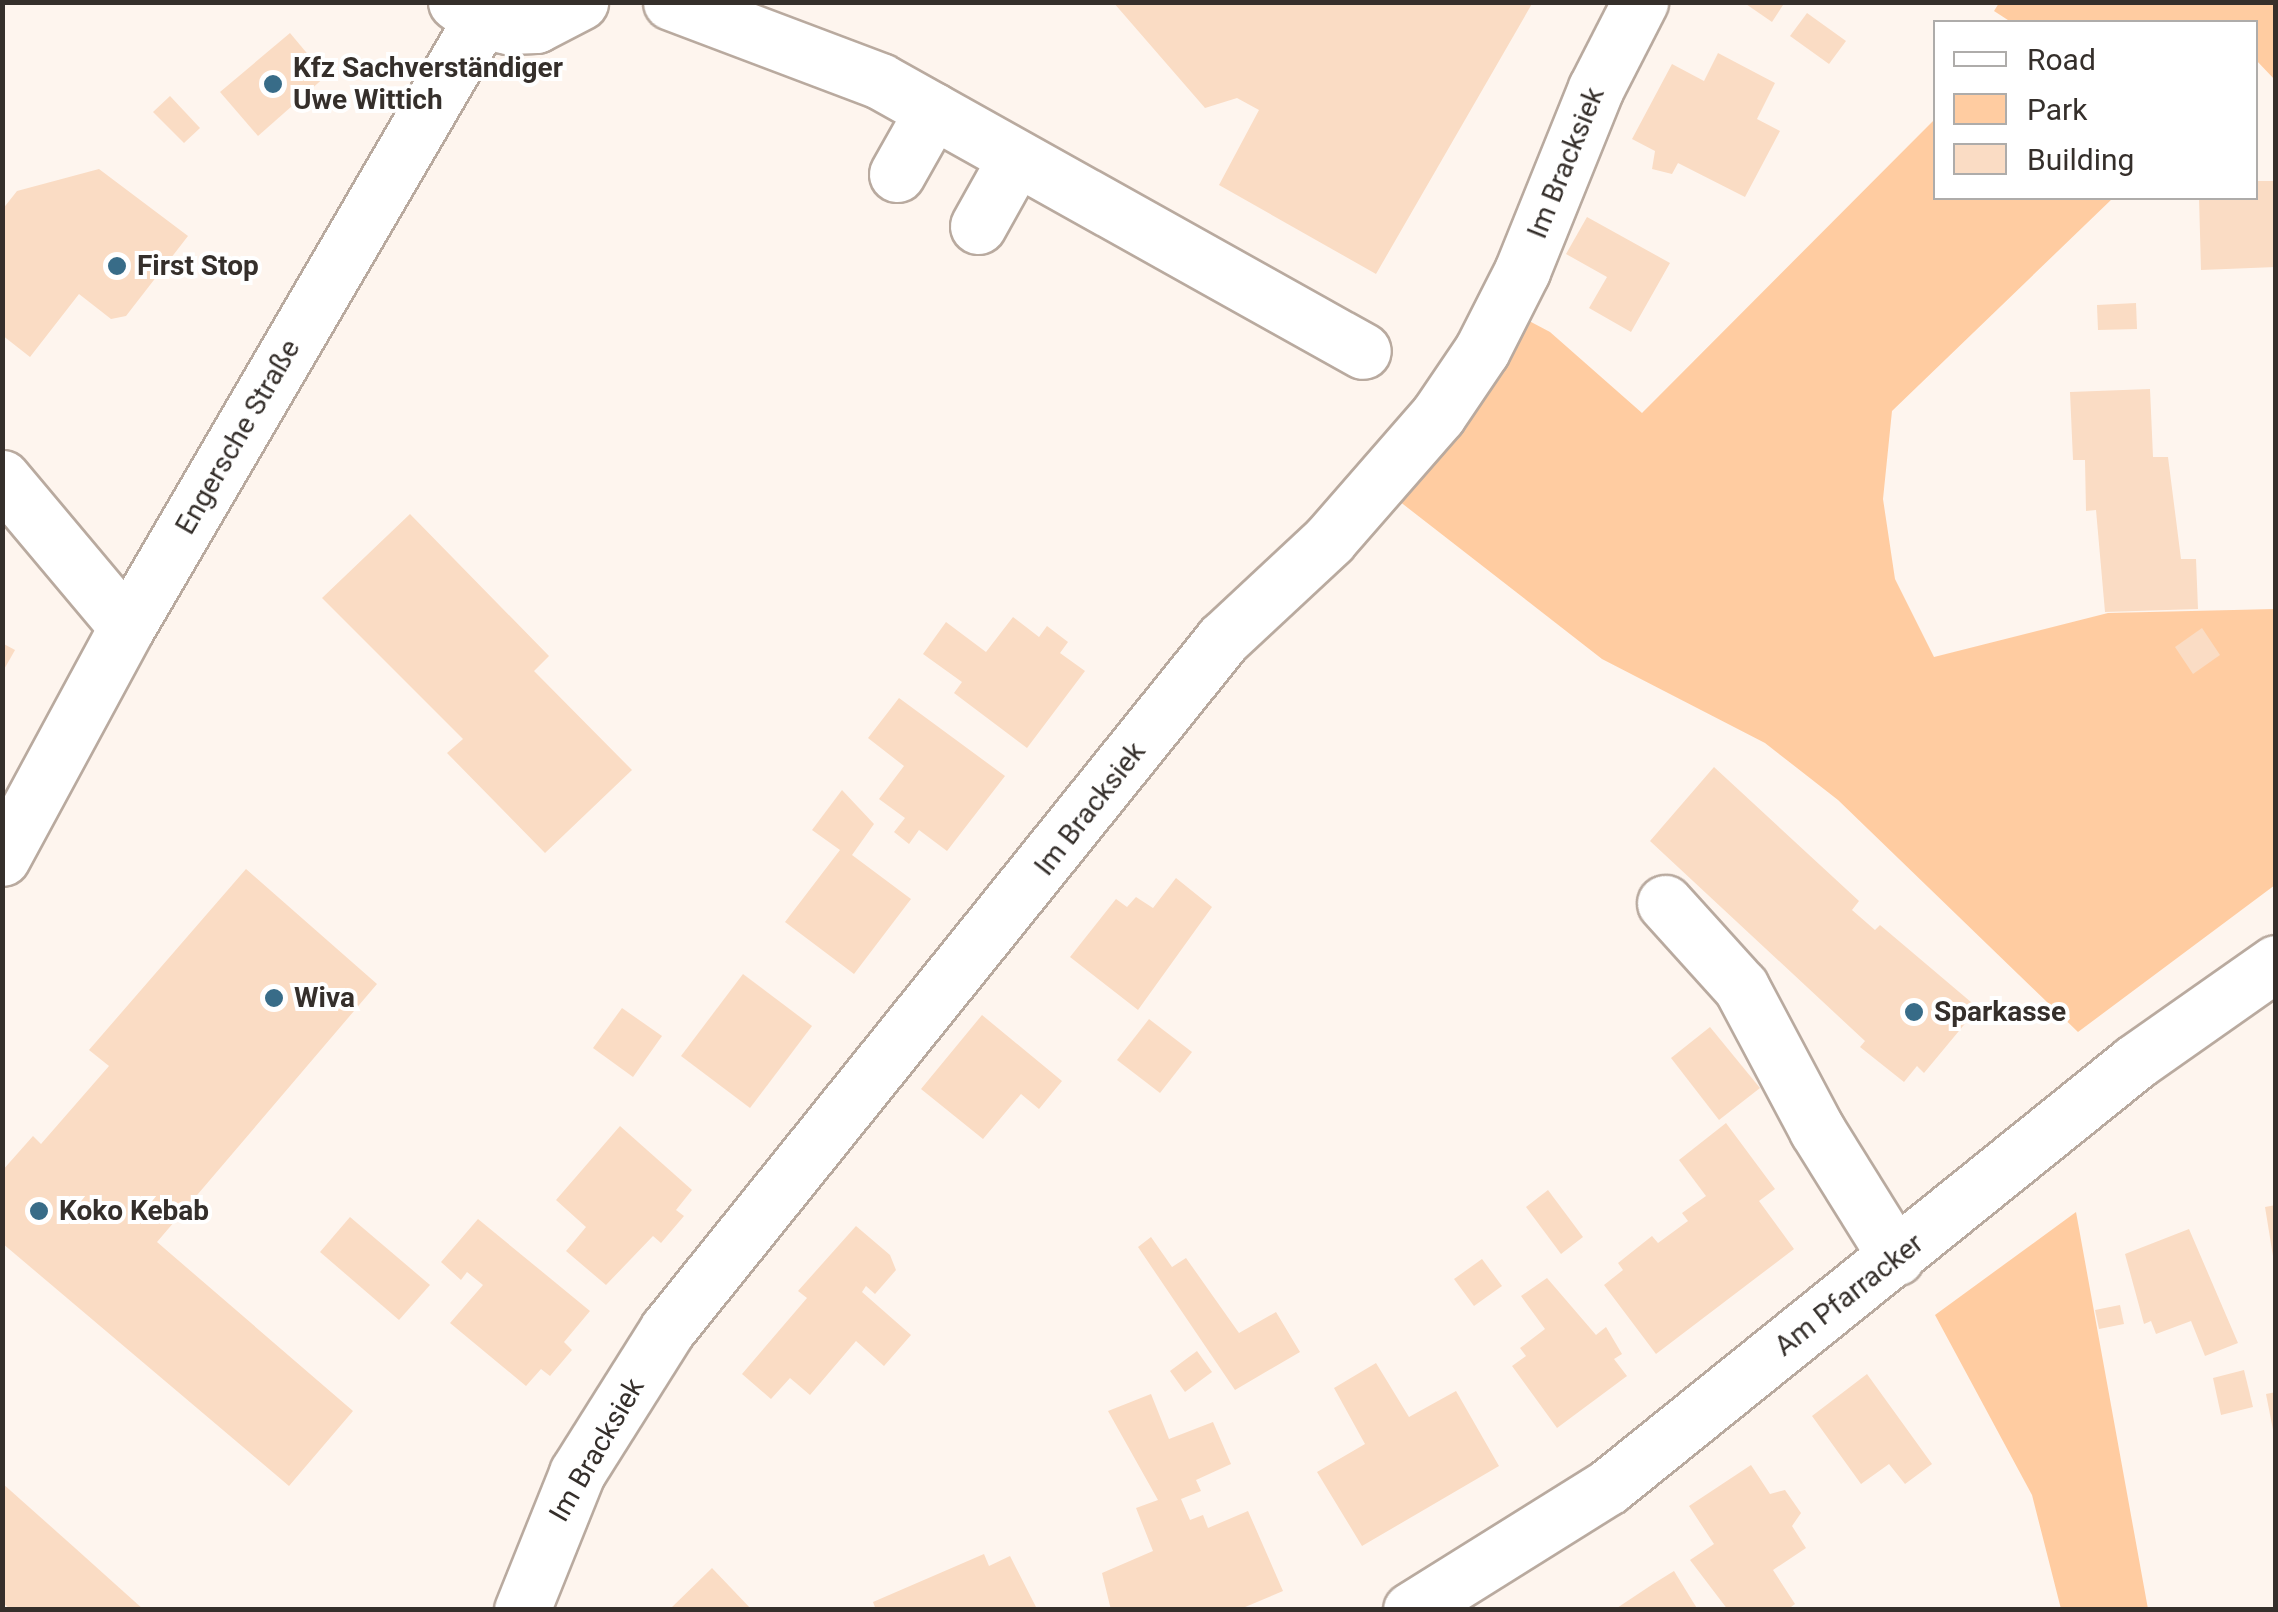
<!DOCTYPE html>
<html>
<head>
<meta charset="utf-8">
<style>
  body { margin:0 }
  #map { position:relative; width:2278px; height:1612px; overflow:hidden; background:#fef5ee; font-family:Roboto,sans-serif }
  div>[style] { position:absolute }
  .green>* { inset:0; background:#ffcca1 }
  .building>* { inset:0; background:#fadcc4 }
  .roads { filter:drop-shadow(2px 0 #b9aa9f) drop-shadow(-2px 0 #b9aa9f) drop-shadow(0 2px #b9aa9f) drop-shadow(0 -2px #b9aa9f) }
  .minor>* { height:55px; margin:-27.5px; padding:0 27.5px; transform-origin:27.5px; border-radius:27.5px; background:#fff }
  .major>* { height:55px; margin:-27.5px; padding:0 27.5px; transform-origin:27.5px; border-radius:27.5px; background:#fff }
  .dots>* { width:28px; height:28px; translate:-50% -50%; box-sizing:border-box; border:5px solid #fff; border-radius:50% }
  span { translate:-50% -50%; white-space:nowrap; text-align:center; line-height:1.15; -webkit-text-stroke:8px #fff; paint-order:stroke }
  .poi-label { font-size:28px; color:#352f2b; font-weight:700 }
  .left { translate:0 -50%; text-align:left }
  .street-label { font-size:28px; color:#352f2b }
  .frame { position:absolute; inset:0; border:5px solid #352f2b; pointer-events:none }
  .legend { position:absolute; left:1933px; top:20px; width:325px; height:180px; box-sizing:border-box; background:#fff; border:2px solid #aeacaa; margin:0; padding:12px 18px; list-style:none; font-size:30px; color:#352f2b }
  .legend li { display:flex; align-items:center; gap:20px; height:50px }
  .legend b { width:50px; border:2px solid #aeacaa }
</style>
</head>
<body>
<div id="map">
  <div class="green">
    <i style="clip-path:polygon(1999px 3px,2275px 3px,2275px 80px,2256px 60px,2256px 22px,2011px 22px,1994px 11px)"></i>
    <i style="clip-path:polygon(1935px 119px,1936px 198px,2113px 198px,1892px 411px,1883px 499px,1895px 579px,1934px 657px,2108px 613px,2275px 609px,2275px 885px,2078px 1032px,1838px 800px,1765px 743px,1602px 659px,1399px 501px,1516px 314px,1550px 332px,1642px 413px)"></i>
    <i style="clip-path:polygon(2076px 1212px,2148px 1609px,2061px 1609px,2032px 1495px,1935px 1315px)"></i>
  </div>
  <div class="building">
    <i style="clip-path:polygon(1113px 2px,1533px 2px,1376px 274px,1219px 185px,1259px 110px,1237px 98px,1205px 108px)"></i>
    <i style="clip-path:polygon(1743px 2px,1785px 2px,1772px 22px)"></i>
    <i style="clip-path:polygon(1807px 13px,1846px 41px,1829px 64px,1790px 36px)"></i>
    <i style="clip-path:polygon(290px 33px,326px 76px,258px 136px,220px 92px)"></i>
    <i style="clip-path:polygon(1718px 53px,1775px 83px,1757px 119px,1780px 131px,1745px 197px,1678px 163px,1672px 174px,1652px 169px,1655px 151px,1632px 139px,1672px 64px,1704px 81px)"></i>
    <i style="clip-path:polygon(170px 96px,200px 128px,184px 143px,153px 112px)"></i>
    <i style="clip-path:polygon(99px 169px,188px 236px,126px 316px,111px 319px,79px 294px,30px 357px,2px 335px,2px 210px,17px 191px)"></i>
    <i style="clip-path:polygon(2256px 181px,2276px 181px,2276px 267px,2201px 270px,2199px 198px,2256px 198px)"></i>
    <i style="clip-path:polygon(1587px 217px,1670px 263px,1631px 332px,1589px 308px,1607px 277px,1566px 254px)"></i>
    <i style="clip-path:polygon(2136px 303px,2137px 329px,2098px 330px,2097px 305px)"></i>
    <i style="clip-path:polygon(2150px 389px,2153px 457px,2168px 457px,2181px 559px,2196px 559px,2198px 609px,2105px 612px,2096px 510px,2086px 511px,2085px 460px,2073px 460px,2070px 392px)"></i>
    <i style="clip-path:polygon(410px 514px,549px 656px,534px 671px,632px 770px,545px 853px,447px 753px,463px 739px,322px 598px)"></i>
    <i style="clip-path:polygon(1013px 617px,1039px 637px,1047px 626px,1068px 642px,1060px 653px,1085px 671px,1027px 748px,954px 693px,962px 682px,923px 654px,946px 622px,986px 652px)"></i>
    <i style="clip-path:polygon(2202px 628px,2220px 655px,2193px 674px,2175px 647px)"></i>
    <i style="clip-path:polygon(2px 643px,15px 650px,2px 673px)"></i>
    <i style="clip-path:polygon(899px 698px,1005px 776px,947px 851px,919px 830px,909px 844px,894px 832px,905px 818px,879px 799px,904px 766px,868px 738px)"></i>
    <i style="clip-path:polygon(1714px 767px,1859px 901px,1852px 910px,1875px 930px,1880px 925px,1978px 1008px,1924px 1073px,1917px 1066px,1904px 1082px,1860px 1047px,1865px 1041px,1650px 841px)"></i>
    <i style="clip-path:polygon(842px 790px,874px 824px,852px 855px,911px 899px,854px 974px,785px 922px,840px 850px,812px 830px)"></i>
    <i style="clip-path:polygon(246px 869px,377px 984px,157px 1242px,353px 1411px,289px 1486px,2px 1243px,2px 1171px,33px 1136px,41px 1144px,109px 1066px,89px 1050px)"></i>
    <i style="clip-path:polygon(1176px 878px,1212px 907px,1138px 1010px,1070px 957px,1116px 899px,1127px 907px,1136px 897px,1153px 908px)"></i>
    <i style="clip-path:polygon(743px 974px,812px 1026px,750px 1108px,681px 1056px)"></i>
    <i style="clip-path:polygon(622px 1008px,662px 1036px,633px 1077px,593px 1048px)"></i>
    <i style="clip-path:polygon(982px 1015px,1062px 1081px,1039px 1109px,1021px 1094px,983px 1139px,921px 1089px)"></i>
    <i style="clip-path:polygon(1149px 1019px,1192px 1052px,1160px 1093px,1117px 1060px)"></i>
    <i style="clip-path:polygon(1710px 1027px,1760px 1088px,1719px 1120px,1671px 1058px)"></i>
    <i style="clip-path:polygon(1726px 1123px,1775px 1189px,1759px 1201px,1794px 1249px,1656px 1354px,1604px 1285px,1623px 1270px,1618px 1263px,1652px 1236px,1658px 1243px,1688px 1221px,1682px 1213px,1706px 1196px,1679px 1160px)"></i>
    <i style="clip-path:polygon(620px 1126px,692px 1190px,676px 1210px,684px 1216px,661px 1243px,653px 1236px,606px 1285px,566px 1251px,586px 1227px,556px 1200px)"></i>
    <i style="clip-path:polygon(1548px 1190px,1583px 1237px,1561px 1254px,1526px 1207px)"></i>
    <i style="clip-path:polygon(2276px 1205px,2276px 1256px,2273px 1256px,2265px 1207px)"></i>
    <i style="clip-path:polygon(350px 1217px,430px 1285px,399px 1320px,320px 1252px)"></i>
    <i style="clip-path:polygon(478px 1219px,590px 1311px,564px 1342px,572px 1350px,550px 1376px,541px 1369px,526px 1386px,450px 1323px,483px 1285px,467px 1272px,461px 1280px,441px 1262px)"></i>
    <i style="clip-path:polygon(856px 1226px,890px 1255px,896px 1270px,875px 1294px,866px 1286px,862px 1292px,911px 1335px,884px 1366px,856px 1341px,810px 1395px,790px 1378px,771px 1399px,742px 1374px,807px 1298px,798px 1291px)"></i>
    <i style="clip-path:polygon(2189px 1229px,2238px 1343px,2205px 1356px,2191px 1321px,2156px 1334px,2151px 1321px,2144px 1324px,2125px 1254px)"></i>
    <i style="clip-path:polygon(1151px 1237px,1172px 1267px,1186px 1258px,1239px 1333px,1276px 1312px,1300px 1352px,1235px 1390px,1138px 1247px)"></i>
    <i style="clip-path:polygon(1482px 1259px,1502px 1286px,1474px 1306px,1454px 1279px)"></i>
    <i style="clip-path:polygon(1547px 1278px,1596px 1335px,1606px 1327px,1622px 1354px,1614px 1359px,1627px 1376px,1557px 1428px,1512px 1366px,1526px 1356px,1520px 1348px,1545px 1329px,1521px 1296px)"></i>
    <i style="clip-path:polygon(2120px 1305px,2124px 1324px,2099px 1329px,2095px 1310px)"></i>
    <i style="clip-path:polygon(1197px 1351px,1212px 1372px,1185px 1392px,1170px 1371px)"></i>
    <i style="clip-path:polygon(1376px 1363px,1409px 1417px,1456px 1391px,1499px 1466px,1362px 1546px,1317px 1472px,1365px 1444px,1334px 1388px)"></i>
    <i style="clip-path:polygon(2244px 1370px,2253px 1407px,2221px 1415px,2213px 1378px)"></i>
    <i style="clip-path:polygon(1867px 1374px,1932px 1464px,1905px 1484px,1889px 1464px,1861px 1484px,1812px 1416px)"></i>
    <i style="clip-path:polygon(2276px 1392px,2276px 1435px,2274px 1435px,2266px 1394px)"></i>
    <i style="clip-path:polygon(1151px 1394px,1169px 1439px,1213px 1422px,1231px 1464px,1196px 1480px,1201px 1491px,1181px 1499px,1190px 1520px,1203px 1515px,1208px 1528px,1248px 1511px,1283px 1591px,1238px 1610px,1111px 1610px,1102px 1573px,1153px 1551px,1136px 1508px,1158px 1500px,1108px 1411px)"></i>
    <i style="clip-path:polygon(1751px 1465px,1770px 1494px,1785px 1490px,1801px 1513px,1792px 1526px,1806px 1548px,1773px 1570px,1795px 1604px,1787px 1610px,1728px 1610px,1690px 1560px,1714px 1544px,1689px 1506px)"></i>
    <i style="clip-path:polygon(2px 1483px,75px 1548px,144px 1610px,11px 1610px,2px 1602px)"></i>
    <i style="clip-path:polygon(984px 1554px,989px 1566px,1010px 1556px,1036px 1607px,876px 1610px,873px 1602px)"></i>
    <i style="clip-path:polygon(712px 1568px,752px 1610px,669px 1610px)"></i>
    <i style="clip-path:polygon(1674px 1571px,1698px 1610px,1614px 1610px,1653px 1584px)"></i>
  </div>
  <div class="roads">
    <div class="minor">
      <i style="left:671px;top:2px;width:223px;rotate:20.7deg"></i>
      <i style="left:880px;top:81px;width:553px;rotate:29.21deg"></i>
      <i style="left:897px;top:174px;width:73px;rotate:-60.6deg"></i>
      <i style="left:978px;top:226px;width:78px;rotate:-60.8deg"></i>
      <i style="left:2px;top:478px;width:194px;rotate:50deg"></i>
      <i style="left:1665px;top:903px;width:113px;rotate:47.9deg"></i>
      <i style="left:1741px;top:987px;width:162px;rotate:62deg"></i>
      <i style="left:1817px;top:1130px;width:150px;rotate:58.1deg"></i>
      <i style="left:522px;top:1610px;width:148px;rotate:-68.1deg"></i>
      <i style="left:577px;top:1473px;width:169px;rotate:-57.8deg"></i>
      <i style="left:667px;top:1330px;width:887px;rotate:-51.18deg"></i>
      <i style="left:1223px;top:639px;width:145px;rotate:-43deg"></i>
      <i style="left:1329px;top:540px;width:166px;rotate:-48.9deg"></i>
      <i style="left:1438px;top:415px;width:78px;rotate:-55.9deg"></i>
      <i style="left:1482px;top:350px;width:89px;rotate:-63.1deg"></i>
      <i style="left:1522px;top:271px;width:197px;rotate:-68deg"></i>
      <i style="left:1596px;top:88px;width:97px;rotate:-62.9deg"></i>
      <i style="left:1411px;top:1610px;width:232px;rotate:-32deg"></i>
      <i style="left:1608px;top:1487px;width:677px;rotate:-38.88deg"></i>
      <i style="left:2135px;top:1062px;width:172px;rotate:-35.1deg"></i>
    </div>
    <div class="major">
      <i style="left:456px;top:2px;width:31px;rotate:36deg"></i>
      <i style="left:481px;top:20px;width:28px;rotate:13deg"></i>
      <i style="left:508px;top:26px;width:28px;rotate:-2deg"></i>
      <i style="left:536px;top:25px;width:50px;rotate:-27.6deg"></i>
      <i style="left:2px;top:858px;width:263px;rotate:-61.6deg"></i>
      <i style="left:127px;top:627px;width:703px;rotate:-59.75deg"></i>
    </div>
  </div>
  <div class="dots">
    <i style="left:273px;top:84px;background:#386c88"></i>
    <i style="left:117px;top:266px;background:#386c88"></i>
    <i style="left:274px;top:998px;background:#386c88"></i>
    <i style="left:1914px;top:1012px;background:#386c88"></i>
    <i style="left:39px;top:1211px;background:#386c88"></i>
  </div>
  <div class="poi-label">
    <span class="left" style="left:293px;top:84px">Kfz Sachverständiger<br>Uwe Wittich</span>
    <span class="left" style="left:137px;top:266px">First Stop</span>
    <span class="left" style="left:294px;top:998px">Wiva</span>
    <span class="left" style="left:1934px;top:1012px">Sparkasse</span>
    <span class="left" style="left:59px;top:1211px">Koko Kebab</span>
  </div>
  <div class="street-label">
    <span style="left:1566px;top:163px;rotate:-68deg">Im Bracksiek</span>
    <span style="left:238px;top:437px;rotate:-60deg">Engersche Straße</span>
    <span style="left:1090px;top:809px;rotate:-52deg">Im Bracksiek</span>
    <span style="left:1849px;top:1295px;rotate:-38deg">Am Pfarracker</span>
    <span style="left:597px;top:1450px;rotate:-60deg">Im Bracksiek</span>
  </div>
  <div class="frame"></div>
  <ul class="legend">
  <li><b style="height:12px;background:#fff"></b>Road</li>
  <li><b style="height:28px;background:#ffcca1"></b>Park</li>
  <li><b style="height:28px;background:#fadcc4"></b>Building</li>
  </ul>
</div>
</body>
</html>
